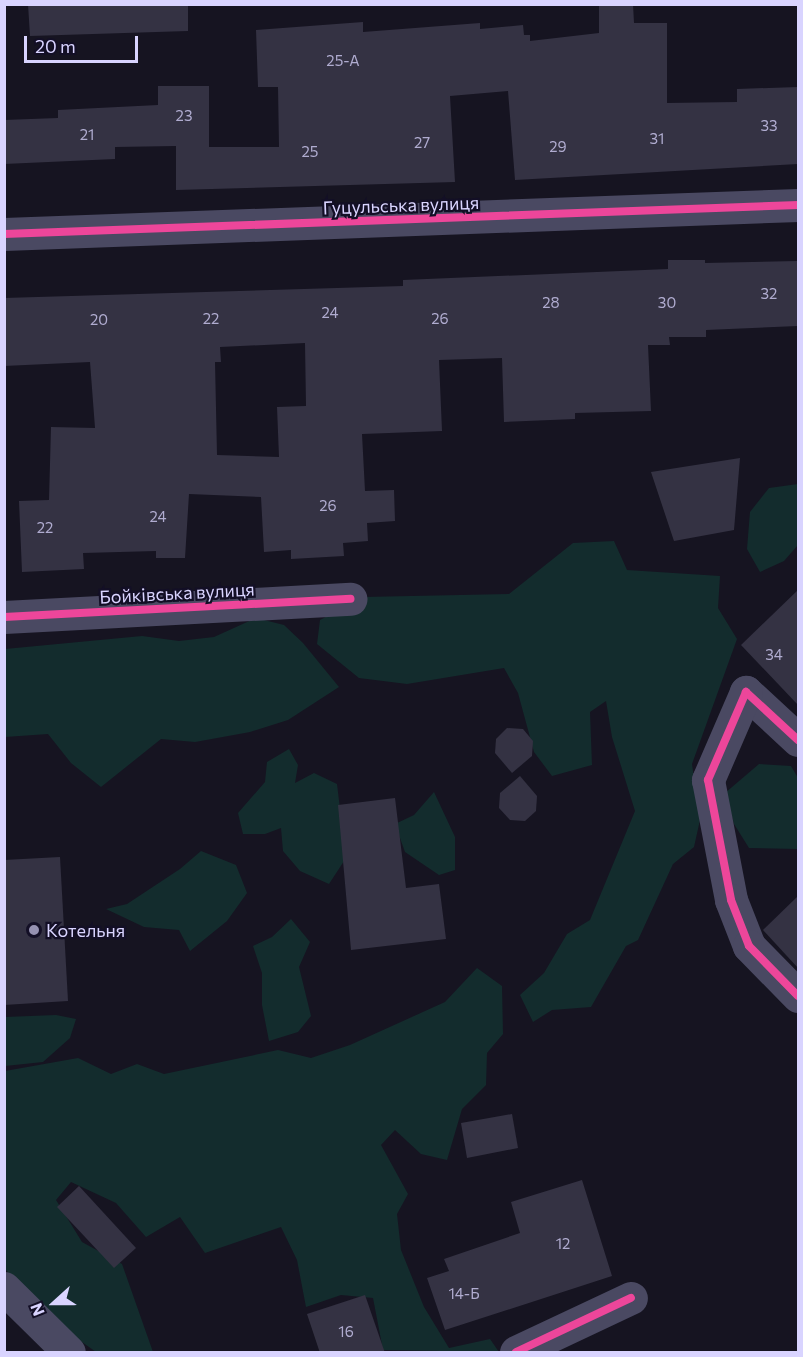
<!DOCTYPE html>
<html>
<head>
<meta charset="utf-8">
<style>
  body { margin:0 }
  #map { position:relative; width:803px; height:1357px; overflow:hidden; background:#161421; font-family:Commissioner,sans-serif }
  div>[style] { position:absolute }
  .green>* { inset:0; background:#132c2d }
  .building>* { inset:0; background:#343243 }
  .minor>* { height:33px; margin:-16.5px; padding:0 16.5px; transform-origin:16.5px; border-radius:16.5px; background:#4a4962 }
  .cycleway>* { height:8px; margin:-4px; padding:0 4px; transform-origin:4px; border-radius:4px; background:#ed469a }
  .dots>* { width:16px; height:16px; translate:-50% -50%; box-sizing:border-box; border:3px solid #130f26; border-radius:50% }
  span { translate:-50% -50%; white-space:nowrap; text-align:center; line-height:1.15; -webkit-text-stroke:4.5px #130f26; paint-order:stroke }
  .number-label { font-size:15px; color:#b0acd0 }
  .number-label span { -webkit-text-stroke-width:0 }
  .street-label { font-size:18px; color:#d9d4ff }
  .poi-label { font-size:18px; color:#d9d4ff }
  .left { translate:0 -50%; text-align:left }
  .frame { position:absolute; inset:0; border:6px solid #d9d4ff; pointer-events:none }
  .north { position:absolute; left:24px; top:1273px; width:60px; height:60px; -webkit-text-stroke:4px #130f26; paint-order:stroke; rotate:249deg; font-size:16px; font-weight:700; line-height:24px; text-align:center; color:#d9d4ff }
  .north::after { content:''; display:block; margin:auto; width:21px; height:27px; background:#d9d4ff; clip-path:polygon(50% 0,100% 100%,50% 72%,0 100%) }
  .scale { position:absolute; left:24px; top:36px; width:114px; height:27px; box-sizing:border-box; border:3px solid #d9d4ff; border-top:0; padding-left:8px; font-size:18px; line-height:21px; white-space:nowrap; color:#d9d4ff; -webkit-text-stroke:4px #130f26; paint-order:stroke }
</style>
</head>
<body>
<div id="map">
  <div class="green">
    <i style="clip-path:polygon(798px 484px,798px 545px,784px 561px,760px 572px,747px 549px,750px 512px,769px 488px)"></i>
    <i style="clip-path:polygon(614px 541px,627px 570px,720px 576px,718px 608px,737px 639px,692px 764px,700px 820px,694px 847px,673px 864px,638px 940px,626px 946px,591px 1007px,552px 1010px,533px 1022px,520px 995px,544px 973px,567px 934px,590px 920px,635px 811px,612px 737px,606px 701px,590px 712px,592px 765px,552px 776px,534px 752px,518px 693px,504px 668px,407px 684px,359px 678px,317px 644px,320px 620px,363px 597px,509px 594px,573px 543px)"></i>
    <i style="clip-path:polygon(256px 618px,284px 625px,303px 643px,339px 687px,288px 720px,250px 732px,195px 742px,161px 739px,101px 787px,71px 763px,48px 734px,5px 737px,5px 649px,142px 636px,179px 641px,214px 637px)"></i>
    <i style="clip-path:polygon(289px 749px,298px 765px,295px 783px,314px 773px,337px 784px,346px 858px,329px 884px,300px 871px,283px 851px,281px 828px,265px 834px,243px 834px,238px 813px,265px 782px,267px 762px)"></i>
    <i style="clip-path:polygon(759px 764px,791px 766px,798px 778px,798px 849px,749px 848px,734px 824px,725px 793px)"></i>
    <i style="clip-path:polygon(434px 792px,455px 837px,455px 870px,439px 875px,405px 852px,395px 824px,414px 815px)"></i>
    <i style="clip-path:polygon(201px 851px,236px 865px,247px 893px,227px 921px,190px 951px,179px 930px,144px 927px,106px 909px,127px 904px,180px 869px)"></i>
    <i style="clip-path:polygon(291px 919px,310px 942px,299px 967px,311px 1016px,298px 1032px,269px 1041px,262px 1005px,262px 973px,253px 946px,272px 937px)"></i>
    <i style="clip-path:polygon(477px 968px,502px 986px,503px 1034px,487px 1053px,486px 1085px,462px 1109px,447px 1160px,421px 1154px,395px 1130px,381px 1145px,408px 1194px,397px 1214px,401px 1250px,424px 1307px,449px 1348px,490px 1339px,499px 1352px,383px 1350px,373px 1298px,341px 1295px,306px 1307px,297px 1260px,281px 1227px,205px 1253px,180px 1217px,146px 1237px,116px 1203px,71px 1182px,56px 1200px,82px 1242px,122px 1264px,153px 1352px,96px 1352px,51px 1320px,5px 1269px,5px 1071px,78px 1058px,111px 1074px,137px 1064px,164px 1074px,278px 1050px,311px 1058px,350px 1045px,445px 1002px)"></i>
    <i style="clip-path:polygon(56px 1015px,76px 1019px,70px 1038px,43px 1062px,5px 1066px,5px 1017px)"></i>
  </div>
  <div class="building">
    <i style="clip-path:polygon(28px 4px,188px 4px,188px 31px,30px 36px)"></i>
    <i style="clip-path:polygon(599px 4px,633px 4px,634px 23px,667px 23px,667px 103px,737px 102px,737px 89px,798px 87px,798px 164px,515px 180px,508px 91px,450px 96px,455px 182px,176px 190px,176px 146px,115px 147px,115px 159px,4px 164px,4px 120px,58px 118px,58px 110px,158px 105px,158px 86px,209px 86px,209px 147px,279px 147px,278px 87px,258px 87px,256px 30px,363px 22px,363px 32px,480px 23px,480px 29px,523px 25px,524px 35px,530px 35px,530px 41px,599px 33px)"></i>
    <i style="clip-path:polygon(evenodd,668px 260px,705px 260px,705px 263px,798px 261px,798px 326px,706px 330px,706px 337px,669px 337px,670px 345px,648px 345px,651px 411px,575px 413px,575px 419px,504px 422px,502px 358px,439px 360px,442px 431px,362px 434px,365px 491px,394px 490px,395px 521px,367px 523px,368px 541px,343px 543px,344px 556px,291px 559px,291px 550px,264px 552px,261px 497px,189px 494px,185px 558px,156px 558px,156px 551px,83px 553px,84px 569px,22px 572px,19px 501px,49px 500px,51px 427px,95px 428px,90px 362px,4px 366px,4px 298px,403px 286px,403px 280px,668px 269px,668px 260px,305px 343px,306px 406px,277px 407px,279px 457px,217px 455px,215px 362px,221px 362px,220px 347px,305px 343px)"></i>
    <i style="clip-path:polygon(740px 458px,734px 530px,674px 541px,651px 472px)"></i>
    <i style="clip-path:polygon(798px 590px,798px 705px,741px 645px)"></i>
    <i style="clip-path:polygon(507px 728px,523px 729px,533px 741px,532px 756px,512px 773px,495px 753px,496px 739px)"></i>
    <i style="clip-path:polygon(520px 776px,537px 796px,536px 811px,525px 821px,510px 820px,499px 808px,500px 793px)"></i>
    <i style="clip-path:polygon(395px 798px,406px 888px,439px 884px,446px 939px,351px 950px,338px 805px)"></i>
    <i style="clip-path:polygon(60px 857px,68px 1001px,4px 1005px,4px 860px)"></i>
    <i style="clip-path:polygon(798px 896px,798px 968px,763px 930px)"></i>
    <i style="clip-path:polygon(512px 1114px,518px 1148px,467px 1158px,461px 1123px)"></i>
    <i style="clip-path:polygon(582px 1180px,612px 1276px,445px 1330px,427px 1278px,449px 1271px,444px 1259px,520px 1233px,511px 1202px)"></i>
    <i style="clip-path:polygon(79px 1186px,136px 1248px,114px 1268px,57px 1207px)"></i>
    <i style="clip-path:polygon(365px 1295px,385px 1353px,320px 1353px,307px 1314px)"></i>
  </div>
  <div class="minor">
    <i style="left:4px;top:234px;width:795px;rotate:-2.09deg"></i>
    <i style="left:4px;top:617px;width:347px;rotate:-3deg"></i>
    <i style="left:798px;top:740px;width:71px;rotate:-137.3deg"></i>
    <i style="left:746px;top:692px;width:96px;rotate:113.4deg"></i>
    <i style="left:708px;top:780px;width:122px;rotate:79.1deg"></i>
    <i style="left:731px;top:900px;width:49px;rotate:68.6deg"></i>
    <i style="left:749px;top:946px;width:70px;rotate:45.6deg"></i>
    <i style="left:4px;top:1288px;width:91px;rotate:44.6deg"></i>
    <i style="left:516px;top:1352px;width:127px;rotate:-25.2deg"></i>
  </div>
  <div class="cycleway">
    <i style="left:4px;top:234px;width:795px;rotate:-2.09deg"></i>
    <i style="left:4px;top:617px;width:347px;rotate:-3deg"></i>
    <i style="left:798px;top:740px;width:71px;rotate:-137.3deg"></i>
    <i style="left:746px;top:692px;width:96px;rotate:113.4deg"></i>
    <i style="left:708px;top:780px;width:122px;rotate:79.1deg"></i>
    <i style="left:731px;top:900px;width:49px;rotate:68.6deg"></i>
    <i style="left:749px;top:946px;width:70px;rotate:45.6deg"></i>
    <i style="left:516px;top:1352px;width:127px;rotate:-25.2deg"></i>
  </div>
  <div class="dots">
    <i style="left:34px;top:930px;background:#9591b1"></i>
  </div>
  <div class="number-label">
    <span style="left:343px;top:61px">25-А</span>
    <span style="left:184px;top:116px">23</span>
    <span style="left:769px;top:126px">33</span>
    <span style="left:87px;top:135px">21</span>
    <span style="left:657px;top:139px">31</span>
    <span style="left:422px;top:143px">27</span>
    <span style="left:558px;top:147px">29</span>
    <span style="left:310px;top:152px">25</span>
    <span style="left:769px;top:294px">32</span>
    <span style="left:551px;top:303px">28</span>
    <span style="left:667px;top:303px">30</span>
    <span style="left:330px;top:313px">24</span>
    <span style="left:211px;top:319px">22</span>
    <span style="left:440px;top:319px">26</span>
    <span style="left:99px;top:320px">20</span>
    <span style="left:328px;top:506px">26</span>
    <span style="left:158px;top:517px">24</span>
    <span style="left:45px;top:528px">22</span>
    <span style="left:774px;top:655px">34</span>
    <span style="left:563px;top:1244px">12</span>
    <span style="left:464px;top:1294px">14-Б</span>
    <span style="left:346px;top:1332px">16</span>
  </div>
  <div class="street-label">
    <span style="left:401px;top:205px;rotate:-2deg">Гуцульська вулиця</span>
    <span style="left:177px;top:593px;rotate:-3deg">Бойківська вулиця</span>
  </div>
  <div class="poi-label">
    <span class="left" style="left:46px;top:930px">Котельня</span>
  </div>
  <div class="frame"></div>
  <div class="north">N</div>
  <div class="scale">20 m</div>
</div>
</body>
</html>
